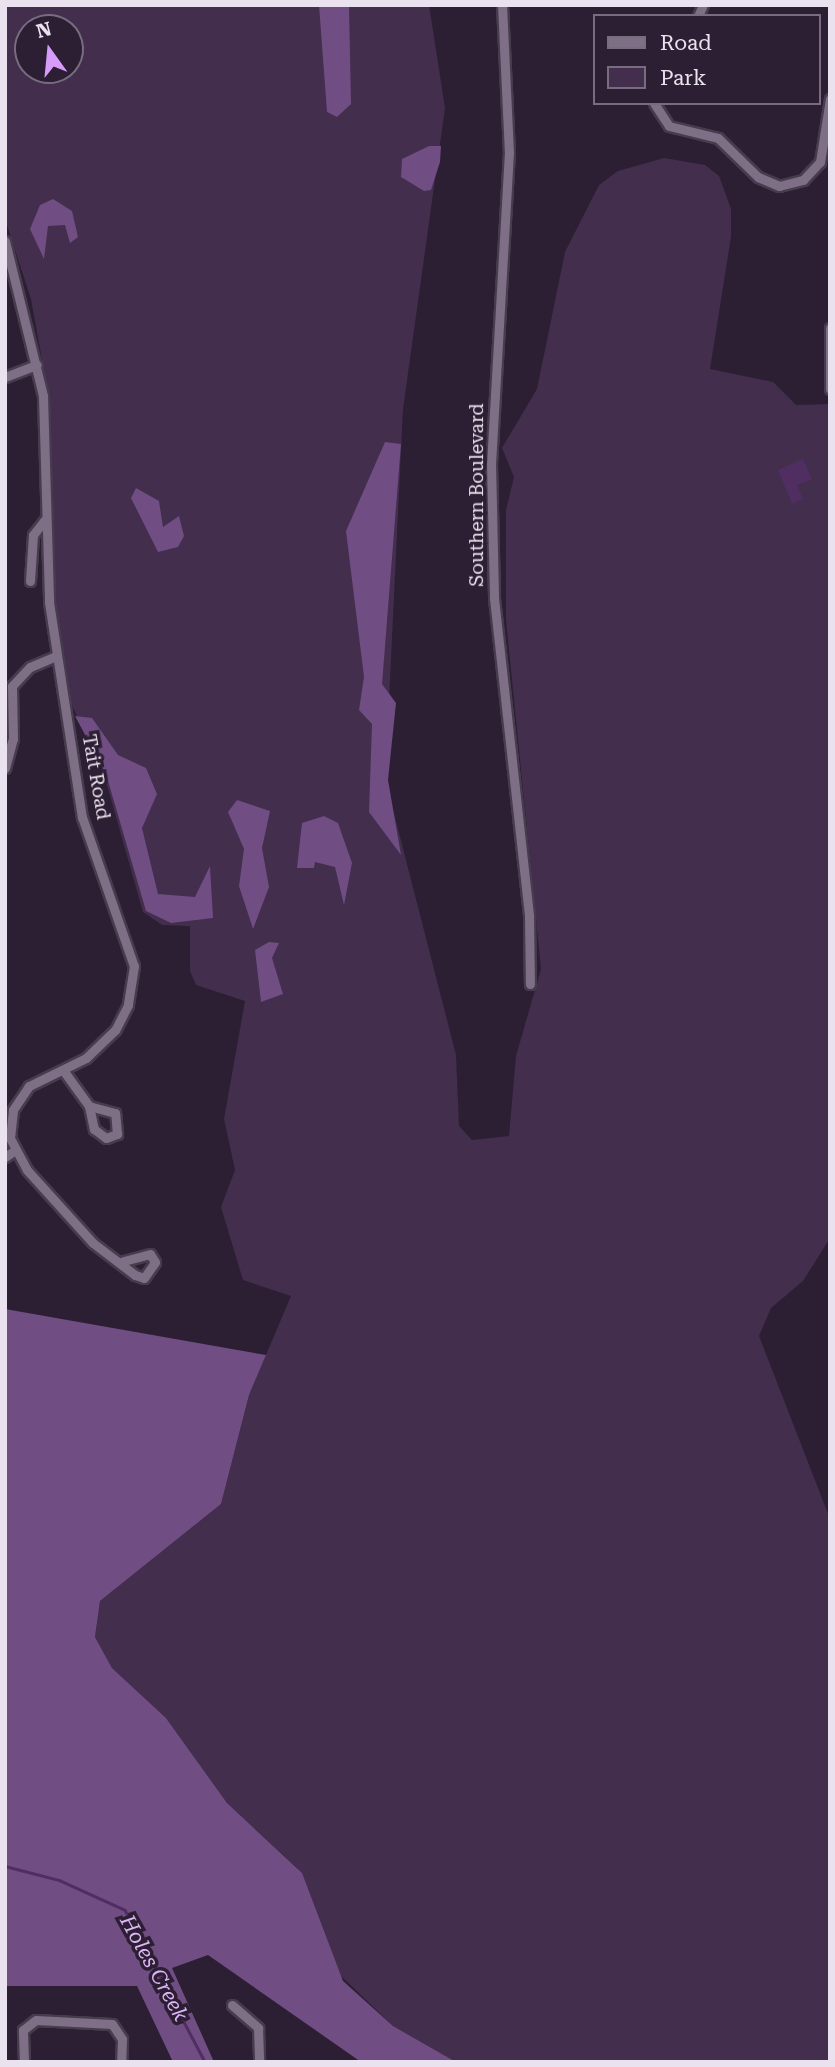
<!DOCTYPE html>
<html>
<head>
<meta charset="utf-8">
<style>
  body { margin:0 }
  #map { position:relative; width:835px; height:2067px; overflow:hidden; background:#2c1f33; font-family:"Roboto Serif",serif }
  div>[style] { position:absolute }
  .green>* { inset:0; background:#432e4e }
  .forest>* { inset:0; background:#704d83 }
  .water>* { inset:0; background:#502e62 }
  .stream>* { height:2.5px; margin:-1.25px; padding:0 1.25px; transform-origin:1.25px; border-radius:1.25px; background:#502e62 }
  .roads { filter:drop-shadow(2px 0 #473c4e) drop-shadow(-2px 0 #473c4e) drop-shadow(0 2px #473c4e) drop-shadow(0 -2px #473c4e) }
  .minor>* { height:9px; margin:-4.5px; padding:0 4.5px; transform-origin:4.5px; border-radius:4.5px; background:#7e6f87 }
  span { translate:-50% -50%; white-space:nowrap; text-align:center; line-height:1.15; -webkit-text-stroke:7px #2c1f33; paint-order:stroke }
  .street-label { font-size:19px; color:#eae2ef }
  .water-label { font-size:21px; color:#ddb4f5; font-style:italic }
  .frame { position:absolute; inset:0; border:7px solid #eae2ef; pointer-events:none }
  .legend { position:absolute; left:593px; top:14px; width:228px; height:91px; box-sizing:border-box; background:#2c1f33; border:2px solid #786d7e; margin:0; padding:9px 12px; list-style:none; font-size:21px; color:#eae2ef }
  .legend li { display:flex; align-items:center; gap:14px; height:35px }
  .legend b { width:35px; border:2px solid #786d7e }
  .north { position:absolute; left:14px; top:14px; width:70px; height:70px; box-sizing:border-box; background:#2c1f33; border:2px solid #786d7e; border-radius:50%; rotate:345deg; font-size:19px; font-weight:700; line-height:28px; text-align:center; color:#eae2ef }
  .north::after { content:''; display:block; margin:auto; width:24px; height:32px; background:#d79bf9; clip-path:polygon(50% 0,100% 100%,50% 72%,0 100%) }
</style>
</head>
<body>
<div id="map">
  <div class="green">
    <i style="clip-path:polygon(evenodd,5px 5px,429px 5px,445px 108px,403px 409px,389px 700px,381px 763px,456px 1055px,459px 1126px,472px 1140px,509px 1136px,516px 1056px,541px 969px,506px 620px,506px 510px,514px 477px,502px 448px,537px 389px,565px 252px,599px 185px,618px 171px,664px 158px,705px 165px,719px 176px,731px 209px,731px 237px,710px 369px,773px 382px,796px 405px,830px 404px,830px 1238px,803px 1281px,771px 1308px,759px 1336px,830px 1519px,830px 2062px,456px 2062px,393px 2026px,337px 1972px,297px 1868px,227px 1803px,166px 1718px,112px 1668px,95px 1637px,100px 1601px,221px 1504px,249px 1395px,291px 1296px,243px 1280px,221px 1207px,235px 1170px,224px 1119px,245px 1001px,196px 985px,190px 971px,190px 926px,162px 925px,143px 912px,103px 771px,67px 695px,49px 542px,49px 398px,31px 299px,5px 219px,5px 5px,28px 28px,70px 28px,70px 70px,28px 70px,28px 28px)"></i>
  </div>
  <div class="forest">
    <i style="clip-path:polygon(319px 5px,349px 5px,351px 104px,337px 117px,327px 112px)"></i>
    <i style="clip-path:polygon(429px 146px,441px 146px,440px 162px,431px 190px,424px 191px,401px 177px,402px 159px)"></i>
    <i style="clip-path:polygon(53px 199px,72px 211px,78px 237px,70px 243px,65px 225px,48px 226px,44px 259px,30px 229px,40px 205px)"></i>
    <i style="clip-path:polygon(385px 442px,401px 444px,382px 684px,396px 703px,388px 780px,401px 855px,369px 812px,372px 724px,359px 710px,364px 677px,346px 531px)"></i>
    <i style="clip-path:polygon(136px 488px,159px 501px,163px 527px,179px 516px,184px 536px,178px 547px,158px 552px,131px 498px)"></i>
    <i style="clip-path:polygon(75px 716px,92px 718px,118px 755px,146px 768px,157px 794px,142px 828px,158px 894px,195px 897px,210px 866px,213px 918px,171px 923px,146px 911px,106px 774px)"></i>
    <i style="clip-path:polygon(237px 800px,270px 811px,262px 848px,269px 887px,253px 929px,239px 886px,244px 849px,228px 812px)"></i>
    <i style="clip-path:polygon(324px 816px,338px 823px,352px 863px,344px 905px,335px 867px,315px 862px,314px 868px,297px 868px,302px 823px)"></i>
    <i style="clip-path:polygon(269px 942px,279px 943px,272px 958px,283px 994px,261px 1002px,255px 950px)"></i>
    <i style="clip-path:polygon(5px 1309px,266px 1355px,249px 1395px,221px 1504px,100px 1601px,95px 1637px,112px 1668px,166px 1718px,227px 1803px,302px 1873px,343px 1981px,393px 2026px,456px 2062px,361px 2062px,208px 1955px,172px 1968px,214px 2062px,173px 2062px,137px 1986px,5px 1986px)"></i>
  </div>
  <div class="water">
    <i style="clip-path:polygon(803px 459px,812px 479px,797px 485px,803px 499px,792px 504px,778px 470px)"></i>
  </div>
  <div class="stream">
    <i style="left:5px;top:1866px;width:56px;rotate:14.5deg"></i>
    <i style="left:59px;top:1880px;width:72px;rotate:24.4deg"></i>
    <i style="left:125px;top:1910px;width:172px;rotate:62.2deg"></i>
  </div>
  <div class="roads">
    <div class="minor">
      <i style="left:502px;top:5px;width:147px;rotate:87.3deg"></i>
      <i style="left:509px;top:152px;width:313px;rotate:93.3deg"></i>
      <i style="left:491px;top:464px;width:134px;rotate:88.7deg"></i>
      <i style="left:494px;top:598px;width:320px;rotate:83.7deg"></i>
      <i style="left:529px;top:916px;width:68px;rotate:89.2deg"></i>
      <i style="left:698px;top:16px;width:12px;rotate:-66deg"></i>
      <i style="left:654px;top:103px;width:27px;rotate:57deg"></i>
      <i style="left:669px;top:126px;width:50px;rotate:13.8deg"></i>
      <i style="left:718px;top:138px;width:56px;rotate:44.3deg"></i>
      <i style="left:758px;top:177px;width:23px;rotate:23deg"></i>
      <i style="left:779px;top:186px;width:25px;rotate:-14deg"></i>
      <i style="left:803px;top:180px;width:25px;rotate:-47deg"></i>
      <i style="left:820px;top:162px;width:64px;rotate:-81deg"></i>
      <i style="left:5px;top:241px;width:160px;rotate:76.2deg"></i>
      <i style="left:43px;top:396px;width:206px;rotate:88.3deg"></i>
      <i style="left:49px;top:602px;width:218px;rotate:81.3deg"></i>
      <i style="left:82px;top:817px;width:158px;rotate:70.8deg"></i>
      <i style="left:134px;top:966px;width:39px;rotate:99deg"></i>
      <i style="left:128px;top:1005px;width:28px;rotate:117deg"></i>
      <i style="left:115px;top:1030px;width:40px;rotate:136deg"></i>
      <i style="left:86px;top:1058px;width:64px;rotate:153.8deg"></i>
      <i style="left:29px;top:1086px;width:29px;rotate:124deg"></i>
      <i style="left:13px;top:1110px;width:28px;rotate:96deg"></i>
      <i style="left:10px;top:1138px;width:36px;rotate:62deg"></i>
      <i style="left:27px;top:1170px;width:98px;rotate:47.9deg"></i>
      <i style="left:93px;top:1243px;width:53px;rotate:37.3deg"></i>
      <i style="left:135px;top:1275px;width:9px;rotate:18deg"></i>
      <i style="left:144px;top:1278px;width:19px;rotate:-55deg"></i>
      <i style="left:155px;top:1262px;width:9px;rotate:-122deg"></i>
      <i style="left:150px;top:1254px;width:28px;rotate:165deg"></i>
      <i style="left:830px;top:328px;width:61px;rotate:90deg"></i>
      <i style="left:5px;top:377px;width:34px;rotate:-21deg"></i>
      <i style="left:30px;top:581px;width:46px;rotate:-86.3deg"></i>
      <i style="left:33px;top:535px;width:18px;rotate:-52deg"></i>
      <i style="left:5px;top:768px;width:30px;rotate:-75deg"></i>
      <i style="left:13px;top:739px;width:53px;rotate:-91.1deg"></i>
      <i style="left:12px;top:686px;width:26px;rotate:-47deg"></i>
      <i style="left:30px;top:667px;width:28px;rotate:-23deg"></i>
      <i style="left:63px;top:1070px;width:44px;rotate:54.2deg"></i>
      <i style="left:89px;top:1106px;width:24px;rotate:78deg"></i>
      <i style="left:94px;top:1129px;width:15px;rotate:37deg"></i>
      <i style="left:106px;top:1138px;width:12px;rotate:-20deg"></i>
      <i style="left:117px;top:1134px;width:21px;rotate:-95deg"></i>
      <i style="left:115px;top:1113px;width:27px;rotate:-165deg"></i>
      <i style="left:5px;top:1157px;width:11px;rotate:-34deg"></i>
      <i style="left:232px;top:2005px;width:35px;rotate:41deg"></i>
      <i style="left:258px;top:2028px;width:34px;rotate:88deg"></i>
      <i style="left:24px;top:2062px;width:32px;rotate:-92deg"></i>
      <i style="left:23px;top:2030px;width:16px;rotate:-38deg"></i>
      <i style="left:36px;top:2020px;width:76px;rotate:3deg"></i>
      <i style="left:112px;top:2024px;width:18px;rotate:56deg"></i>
      <i style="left:122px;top:2039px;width:23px;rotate:92deg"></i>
    </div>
  </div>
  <div class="street-label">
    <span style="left:477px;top:495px;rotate:-90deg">Southern Boulevard</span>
    <span style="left:96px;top:777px;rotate:80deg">Tait Road</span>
  </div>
  <div class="water-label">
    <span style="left:154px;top:1968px;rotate:61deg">Holes Creek</span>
  </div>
  <div class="frame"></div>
  <ul class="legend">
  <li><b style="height:9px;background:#7e6f87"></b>Road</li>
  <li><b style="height:19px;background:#432e4e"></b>Park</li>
  </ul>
  <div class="north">N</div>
</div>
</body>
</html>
